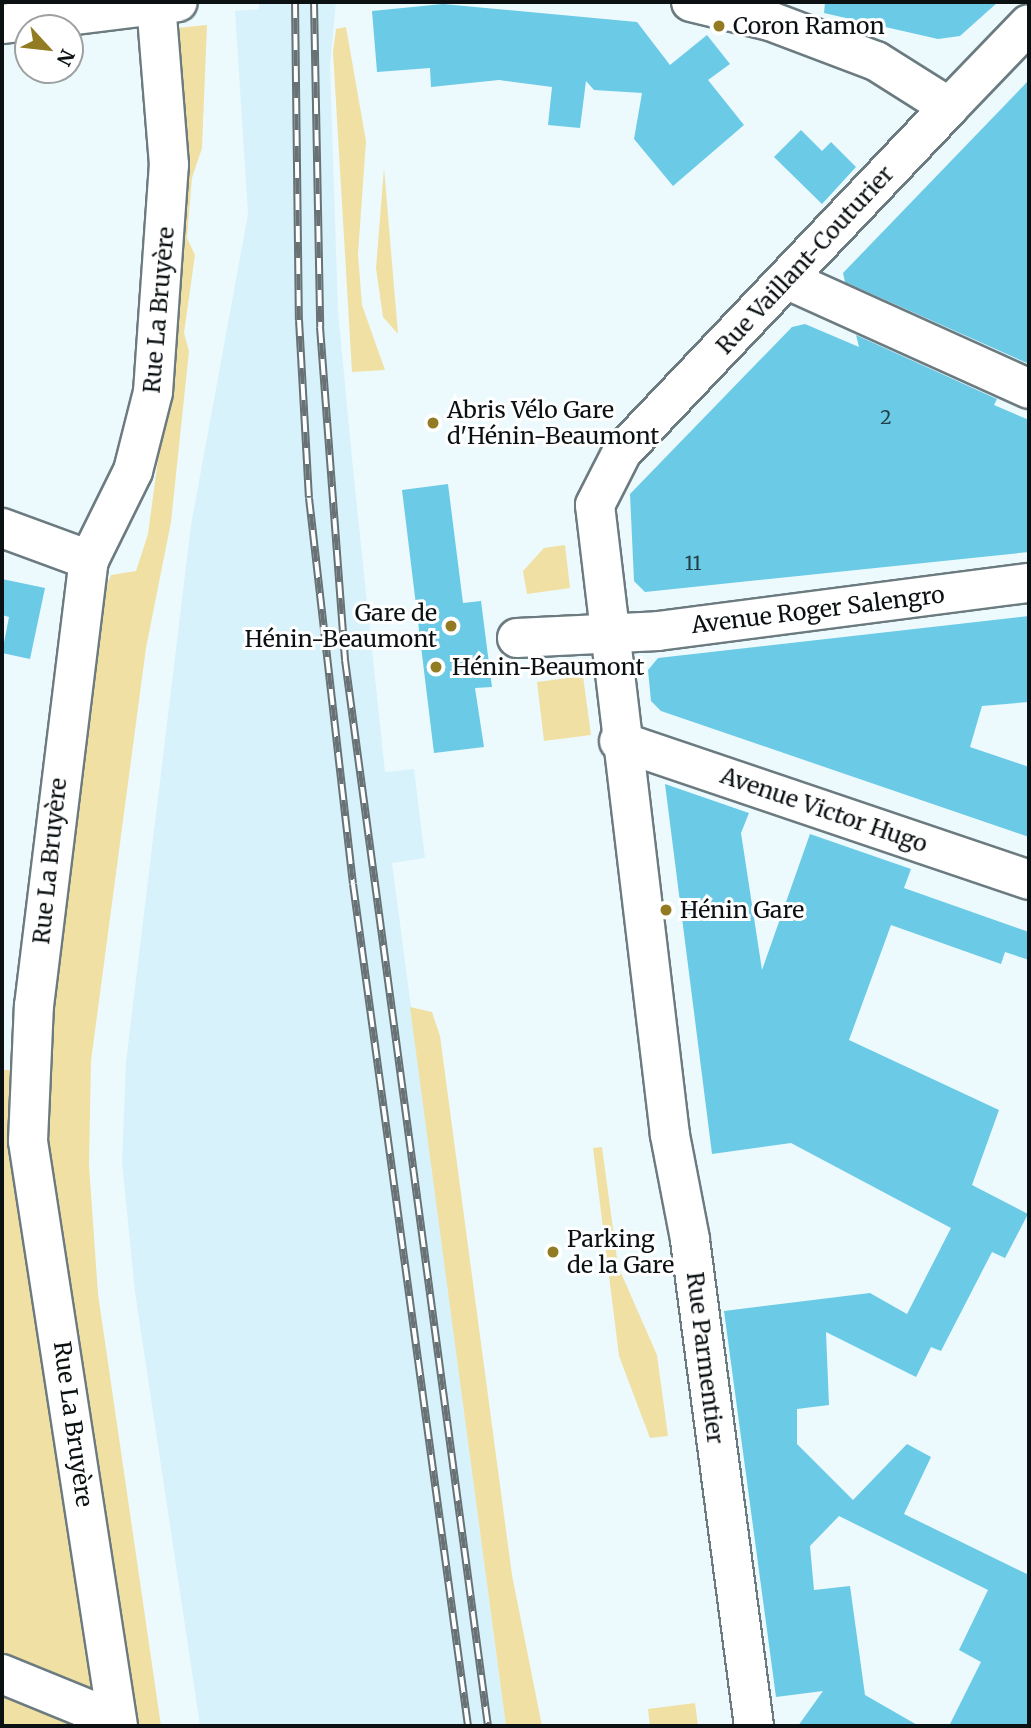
<!DOCTYPE html>
<html>
<head>
<meta charset="utf-8">
<style>
  body { margin:0 }
  #map { position:relative; width:1031px; height:1728px; overflow:hidden; background:#ecfafe; font-family:Merriweather,serif }
  div>[style] { position:absolute }
  .built>* { inset:0; background:#d8f2fb }
  .green>* { inset:0; background:#f1e0a3 }
  .building>* { inset:0; background:#6bcae6 }
  .roads { filter:drop-shadow(2px 0 #6b7b80) drop-shadow(-2px 0 #6b7b80) drop-shadow(0 2px #6b7b80) drop-shadow(0 -2px #6b7b80) }
  .street>* { height:38px; margin:-19px; padding:0 19px; transform-origin:19px; border-radius:19px; background:#fff }
  .secondary>* { height:38px; margin:-19px; padding:0 19px; transform-origin:19px; border-radius:19px; background:#fff }
  .rail>* { height:8px; margin-top:-4px; transform-origin:0; background:repeating-linear-gradient(90deg,#fff 0 16px,#687275 0 32px); box-sizing:border-box; border-block:2px solid #687275 }
  .dots>* { width:19px; height:19px; translate:-50% -50%; box-sizing:border-box; border:4px solid #fff; border-radius:50% }
  span { translate:-50% -50%; white-space:nowrap; text-align:center; line-height:1.15; -webkit-text-stroke:6px #fff; paint-order:stroke }
  .number-label { font-size:19px; color:#233f48 }
  .number-label span { -webkit-text-stroke-width:0 }
  .poi-label { font-size:23px; color:#0b1113 }
  .left { translate:0 -50%; text-align:left }
  .right { translate:-100% -50%; text-align:right }
  .street-label { font-size:23px; color:#0b1113 }
  .frame { position:absolute; inset:0; border:4px solid #0b1113; pointer-events:none }
  .north { position:absolute; left:14px; top:14px; width:70px; height:70px; box-sizing:border-box; background:#fff; border:2px solid #9da0a1; border-radius:50%; rotate:117deg; font-size:19px; font-weight:700; line-height:28px; text-align:center; color:#0b1113 }
  .north::after { content:''; display:block; margin:auto; width:24px; height:32px; background:#927b22; clip-path:polygon(50% 0,100% 100%,50% 72%,0 100%) }
</style>
</head>
<body>
<div id="map">
  <div class="built">
    <i style="clip-path:polygon(259px 2px,336px 2px,330px 66px,338px 311px,354px 479px,385px 772px,414px 769px,425px 858px,392px 863px,506px 1726px,200px 1726px,135px 1292px,122px 1162px,126px 1062px,191px 525px,248px 214px,235px 11px,259px 9px)"></i>
  </div>
  <div class="green">
    <i style="clip-path:polygon(207px 25px,202px 148px,192px 178px,187px 238px,195px 255px,184px 333px,189px 351px,171px 522px,146px 648px,91px 1061px,89px 1165px,98px 1294px,161px 1726px,2px 1726px,2px 1070px,10px 1070px,101px 600px,111px 575px,136px 571px,148px 534px,166px 400px,177px 28px)"></i>
    <i style="clip-path:polygon(346px 27px,366px 141px,358px 254px,362px 305px,385px 370px,352px 372px,333px 52px,336px 29px)"></i>
    <i style="clip-path:polygon(384px 168px,398px 334px,383px 317px,376px 268px)"></i>
    <i style="clip-path:polygon(565px 545px,570px 588px,527px 594px,523px 571px,544px 548px)"></i>
    <i style="clip-path:polygon(583px 676px,591px 735px,544px 741px,537px 682px)"></i>
    <i style="clip-path:polygon(410px 1007px,432px 1012px,440px 1036px,512px 1575px,542px 1726px,506px 1726px)"></i>
    <i style="clip-path:polygon(602px 1147px,618px 1266px,657px 1355px,668px 1436px,650px 1438px,619px 1356px,593px 1148px)"></i>
    <i style="clip-path:polygon(695px 1703px,698px 1726px,650px 1726px,648px 1709px)"></i>
  </div>
  <div class="building">
    <i style="clip-path:polygon(825px 2px,998px 2px,960px 36px,938px 39px,824px 13px)"></i>
    <i style="clip-path:polygon(443px 4px,637px 22px,670px 65px,707px 35px,730px 64px,708px 80px,744px 125px,673px 186px,634px 139px,642px 93px,594px 90px,586px 81px,580px 128px,548px 125px,552px 87px,499px 80px,431px 87px,430px 68px,377px 72px,372px 11px)"></i>
    <i style="clip-path:polygon(1029px 80px,1029px 364px,845px 282px,843px 273px)"></i>
    <i style="clip-path:polygon(801px 130px,822px 151px,831px 142px,856px 167px,822px 204px,774px 157px)"></i>
    <i style="clip-path:polygon(805px 324px,859px 347px,856px 335px,997px 399px,994px 405px,1029px 420px,1029px 552px,645px 592px,634px 581px,630px 494px,792px 327px)"></i>
    <i style="clip-path:polygon(448px 484px,463px 603px,481px 601px,492px 687px,475px 688px,484px 747px,434px 753px,402px 490px)"></i>
    <i style="clip-path:polygon(2px 579px,45px 588px,30px 659px,2px 653px,9px 617px,2px 615px)"></i>
    <i style="clip-path:polygon(1029px 616px,1029px 702px,982px 706px,970px 747px,1029px 767px,1029px 837px,661px 711px,651px 701px,648px 670px,658px 658px)"></i>
    <i style="clip-path:polygon(665px 784px,749px 813px,741px 833px,762px 970px,810px 834px,911px 869px,904px 888px,1029px 932px,1029px 960px,1005px 952px,1001px 964px,891px 925px,849px 1040px,999px 1110px,972px 1185px,1028px 1214px,1005px 1258px,992px 1252px,941px 1351px,931px 1347px,916px 1377px,826px 1332px,829px 1405px,797px 1409px,797px 1444px,853px 1500px,907px 1444px,931px 1457px,904px 1514px,1029px 1575px,1029px 1726px,949px 1726px,981px 1662px,959px 1650px,988px 1590px,839px 1516px,810px 1546px,814px 1590px,850px 1586px,865px 1695px,919px 1726px,798px 1726px,823px 1691px,776px 1697px,724px 1311px,870px 1293px,907px 1314px,951px 1228px,791px 1143px,712px 1154px)"></i>
  </div>
  <div class="roads">
    <div class="street">
      <i style="left:788px;top:280px;width:265px;rotate:24.3deg"></i>
      <i style="left:2px;top:528px;width:93px;rotate:20.2deg"></i>
      <i style="left:517px;top:638px;width:141px;rotate:-2.8deg"></i>
      <i style="left:658px;top:631px;width:374px;rotate:-7.4deg"></i>
      <i style="left:619px;top:741px;width:433px;rotate:18.7deg"></i>
      <i style="left:2px;top:1674px;width:124px;rotate:22.2deg"></i>
      <i style="left:118px;top:1726px;width:592px;rotate:-98.75deg"></i>
      <i style="left:28px;top:1141px;width:135px;rotate:-87.5deg"></i>
      <i style="left:34px;top:1006px;width:449px;rotate:-83deg"></i>
      <i style="left:89px;top:560px;width:99px;rotate:-63.7deg"></i>
      <i style="left:133px;top:471px;width:81px;rotate:-75.8deg"></i>
      <i style="left:153px;top:392px;width:228px;rotate:-86deg"></i>
      <i style="left:169px;top:165px;width:164px;rotate:-94.6deg"></i>
      <i style="left:754px;top:1726px;width:491px;rotate:-97.5deg"></i>
      <i style="left:690px;top:1239px;width:106px;rotate:-100.9deg"></i>
      <i style="left:670px;top:1135px;width:634px;rotate:-96.79deg"></i>
      <i style="left:595px;top:505px;width:59px;rotate:-63deg"></i>
      <i style="left:622px;top:452px;width:475px;rotate:-46.5deg"></i>
    </div>
    <div class="secondary">
      <i style="left:691px;top:2px;width:81px;rotate:13.5deg"></i>
      <i style="left:770px;top:21px;width:113px;rotate:20.7deg"></i>
      <i style="left:876px;top:61px;width:86px;rotate:32.2deg"></i>
      <i style="left:949px;top:107px;width:115px;rotate:-46.1deg"></i>
      <i style="left:2px;top:24px;width:177px;rotate:-7.1deg"></i>
    </div>
  </div>
  <div class="rail">
    <i style="left:295px;top:2px;width:318px;rotate:89.3deg"></i>
    <i style="left:299px;top:320px;width:178px;rotate:86.8deg"></i>
    <i style="left:309px;top:498px;width:388px;rotate:83.5deg"></i>
    <i style="left:353px;top:884px;width:850px;rotate:82.22deg"></i>
    <i style="left:314px;top:2px;width:325px;rotate:88.9deg"></i>
    <i style="left:320px;top:327px;width:334px;rotate:85.7deg"></i>
    <i style="left:345px;top:660px;width:1076px;rotate:82.36deg"></i>
  </div>
  <div class="dots">
    <i style="left:719px;top:26px;background:#927b22"></i>
    <i style="left:433px;top:423px;background:#927b22"></i>
    <i style="left:451px;top:626px;background:#927b22"></i>
    <i style="left:436px;top:667px;background:#927b22"></i>
    <i style="left:666px;top:910px;background:#927b22"></i>
    <i style="left:553px;top:1252px;background:#927b22"></i>
  </div>
  <div class="number-label">
    <span style="left:886px;top:418px">2</span>
    <span style="left:693px;top:564px">11</span>
  </div>
  <div class="poi-label">
    <span class="left" style="left:733px;top:26px">Coron Ramon</span>
    <span class="left" style="left:447px;top:423px">Abris Vélo Gare<br>d'Hénin-Beaumont</span>
    <span class="right" style="left:437px;top:626px">Gare de<br>Hénin-Beaumont</span>
    <span class="left" style="left:452px;top:667px">Hénin-Beaumont</span>
    <span class="left" style="left:680px;top:910px">Hénin Gare</span>
    <span class="left" style="left:567px;top:1252px">Parking<br>de la Gare</span>
  </div>
  <div class="street-label">
    <span style="left:805px;top:260px;rotate:-47deg">Rue Vaillant-Couturier</span>
    <span style="left:159px;top:310px;rotate:-85deg">Rue La Bruyère</span>
    <span style="left:818px;top:610px;rotate:-7deg">Avenue Roger Salengro</span>
    <span style="left:824px;top:810px;rotate:19deg">Avenue Victor Hugo</span>
    <span style="left:50px;top:861px;rotate:-84deg">Rue La Bruyère</span>
    <span style="left:705px;top:1358px;rotate:83deg">Rue Parmentier</span>
    <span style="left:73px;top:1424px;rotate:82deg">Rue La Bruyère</span>
  </div>
  <div class="frame"></div>
  <div class="north">N</div>
</div>
</body>
</html>
